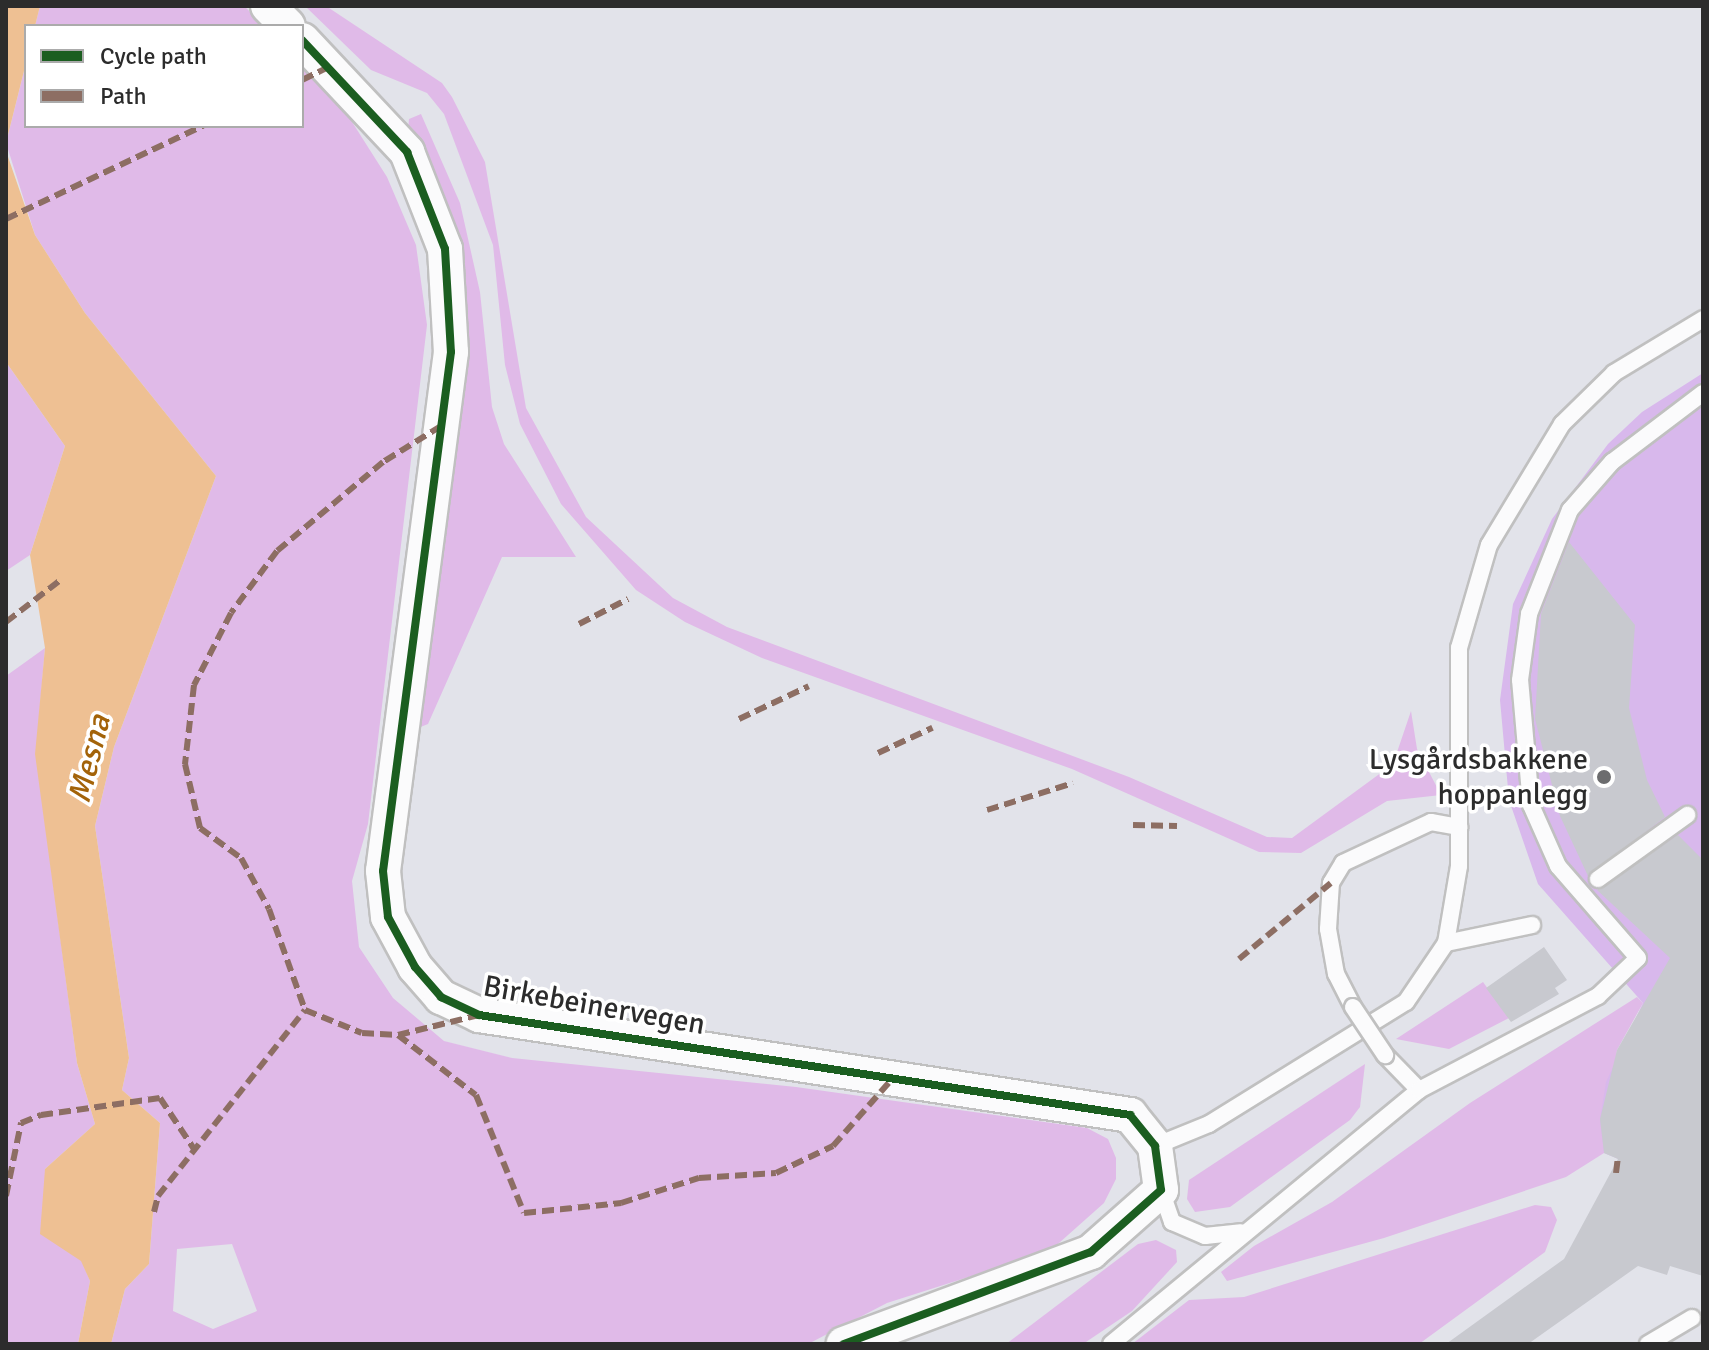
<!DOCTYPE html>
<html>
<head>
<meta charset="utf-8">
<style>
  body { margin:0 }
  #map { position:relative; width:1709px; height:1350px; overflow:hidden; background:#e2e3ea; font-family:Signika,sans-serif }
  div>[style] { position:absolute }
  .green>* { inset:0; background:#e0bae8 }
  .pitch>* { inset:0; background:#d8b8ec }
  .water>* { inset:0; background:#eec093 }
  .building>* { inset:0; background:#c8c9cf }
  .roads { filter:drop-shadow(2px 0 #c0c0c0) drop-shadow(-2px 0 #c0c0c0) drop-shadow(0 2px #c0c0c0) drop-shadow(0 -2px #c0c0c0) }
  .service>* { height:16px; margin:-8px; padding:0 8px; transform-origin:8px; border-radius:8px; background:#fbfbfc }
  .minor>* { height:34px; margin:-17px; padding:0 17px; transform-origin:17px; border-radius:17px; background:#fbfbfc }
  .bridges { filter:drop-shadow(2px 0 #c0c0c0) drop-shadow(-2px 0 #c0c0c0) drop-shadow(0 2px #c0c0c0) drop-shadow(0 -2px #c0c0c0) }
  .service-bridge>* { height:16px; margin:-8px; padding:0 8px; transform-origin:8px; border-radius:8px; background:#fbfbfc }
  .quiet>* { height:6px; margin-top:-3px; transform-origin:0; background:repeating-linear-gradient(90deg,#8d6e63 0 12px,transparent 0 18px) }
  .cycleway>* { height:8px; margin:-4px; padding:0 4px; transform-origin:4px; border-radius:4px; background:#1b5e20 }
  .dots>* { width:22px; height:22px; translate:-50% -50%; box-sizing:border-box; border:4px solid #fff; border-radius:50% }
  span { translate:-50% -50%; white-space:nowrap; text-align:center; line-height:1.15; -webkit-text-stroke:7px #fff; paint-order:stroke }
  .poi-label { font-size:30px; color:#2c2c2c }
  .right { translate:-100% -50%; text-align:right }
  .street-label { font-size:30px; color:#2c2c2c }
  .water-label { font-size:32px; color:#a36309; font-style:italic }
  .frame { position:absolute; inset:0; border:8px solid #2c2c2c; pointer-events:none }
  .legend { position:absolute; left:24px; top:24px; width:280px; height:104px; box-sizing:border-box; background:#fff; border:2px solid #ababab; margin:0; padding:10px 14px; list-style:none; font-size:24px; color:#2c2c2c }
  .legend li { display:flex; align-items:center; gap:16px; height:40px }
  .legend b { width:40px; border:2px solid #ababab }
</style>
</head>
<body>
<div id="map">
  <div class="green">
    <i style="clip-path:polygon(40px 6px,244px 6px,265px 26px,35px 26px)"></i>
    <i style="clip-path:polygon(305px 6px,326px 6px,442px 83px,452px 97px,485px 162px,526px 408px,586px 517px,673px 598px,727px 627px,1129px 777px,1267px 837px,1292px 838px,1393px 764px,1411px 711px,1417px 749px,1441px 795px,1387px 801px,1301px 853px,1259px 852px,1072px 769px,762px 658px,685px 622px,636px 590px,561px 504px,520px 424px,505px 365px,493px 245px,444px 114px,427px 93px,371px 70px)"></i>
    <i style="clip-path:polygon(evenodd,302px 62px,333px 92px,387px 177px,416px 245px,427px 325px,368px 824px,352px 881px,359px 947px,393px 998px,444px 1041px,512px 1058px,796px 1087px,1087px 1128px,1108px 1139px,1116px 1158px,1116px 1179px,1104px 1203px,1050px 1251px,887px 1303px,808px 1344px,111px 1344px,125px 1289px,149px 1264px,160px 1123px,122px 1090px,129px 1058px,95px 826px,114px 747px,216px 476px,85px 313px,35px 235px,6px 143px,26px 63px,26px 126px,302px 126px,302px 62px,232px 1244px,257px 1311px,213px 1329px,173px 1311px,177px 1249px,232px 1244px)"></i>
    <i style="clip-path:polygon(421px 114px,460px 203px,480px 292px,492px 407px,504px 444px,576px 557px,502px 557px,428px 724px,418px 728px,465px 367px,408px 130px,409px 119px)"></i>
    <i style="clip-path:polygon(6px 362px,65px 446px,30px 555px,6px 571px)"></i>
    <i style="clip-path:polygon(45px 648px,36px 754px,77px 1063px,95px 1124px,45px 1169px,90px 1281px,78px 1344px,6px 1344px,6px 676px)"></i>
    <i style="clip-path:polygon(1483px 982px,1509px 1018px,1449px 1049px,1396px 1039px)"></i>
    <i style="clip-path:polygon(1637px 997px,1643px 1003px,1617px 1050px,1604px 1153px,1566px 1177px,1384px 1238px,1227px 1281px,1221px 1272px,1254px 1246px,1332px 1202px,1470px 1103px)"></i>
    <i style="clip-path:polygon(1365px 1064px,1360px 1107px,1350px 1120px,1230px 1207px,1195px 1212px,1187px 1199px,1189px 1180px)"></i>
    <i style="clip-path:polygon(1535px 1205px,1551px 1207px,1557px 1220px,1545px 1252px,1419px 1344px,1132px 1344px,1189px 1300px,1244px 1297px)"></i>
    <i style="clip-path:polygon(1156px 1240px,1176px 1250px,1177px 1262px,1132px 1311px,1083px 1344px,1006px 1344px,1138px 1244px)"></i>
  </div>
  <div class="pitch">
    <i style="clip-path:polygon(1703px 373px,1703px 1194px,1604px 1153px,1600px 1119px,1606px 1082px,1643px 1003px,1538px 884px,1509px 800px,1500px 700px,1513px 604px,1552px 519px,1608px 444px,1642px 412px)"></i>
  </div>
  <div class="water">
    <i style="clip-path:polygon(6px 6px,40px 6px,35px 26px,26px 26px,26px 63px,6px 143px)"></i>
    <i style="clip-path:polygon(6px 151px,35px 235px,85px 313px,216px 476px,114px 747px,95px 826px,129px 1058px,122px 1090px,160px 1123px,149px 1264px,125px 1289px,111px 1344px,78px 1344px,90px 1281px,81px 1261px,40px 1234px,45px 1169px,95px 1124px,77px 1063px,35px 754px,45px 648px,30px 555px,65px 446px,6px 362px)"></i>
  </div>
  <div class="building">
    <i style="clip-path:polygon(1569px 542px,1635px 625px,1629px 708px,1647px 780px,1665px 817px,1588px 876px,1560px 816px,1535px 719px,1541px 614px)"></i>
    <i style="clip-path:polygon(1678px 835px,1703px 860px,1703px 1276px,1670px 1266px,1667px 1275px,1638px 1266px,1528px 1344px,1446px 1344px,1564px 1259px,1618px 1159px,1604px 1153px,1600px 1119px,1617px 1050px,1670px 958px,1597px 890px)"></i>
    <i style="clip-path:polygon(1544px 947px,1567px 980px,1555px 988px,1559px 994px,1511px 1022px,1486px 988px)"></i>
  </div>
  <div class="roads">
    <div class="service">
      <i style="left:1598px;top:879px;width:110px;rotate:-35.7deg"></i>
      <i style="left:1446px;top:943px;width:88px;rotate:-11.8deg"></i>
      <i style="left:1353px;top:1007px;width:37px;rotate:-117deg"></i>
      <i style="left:1336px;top:974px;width:46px;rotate:-100.1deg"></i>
      <i style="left:1328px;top:929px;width:46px;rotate:-86.3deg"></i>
      <i style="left:1331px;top:883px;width:23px;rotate:-59deg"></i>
      <i style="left:1343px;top:863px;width:97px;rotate:-25deg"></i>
      <i style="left:1431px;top:822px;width:29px;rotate:10deg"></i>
      <i style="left:1385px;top:1055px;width:49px;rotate:45.8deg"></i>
      <i style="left:1155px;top:1146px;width:58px;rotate:-22.2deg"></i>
      <i style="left:1209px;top:1124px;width:232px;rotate:-31.8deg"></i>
      <i style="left:1406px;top:1002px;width:71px;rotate:-55.9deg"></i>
      <i style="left:1446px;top:943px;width:78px;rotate:-80.4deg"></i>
      <i style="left:1459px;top:866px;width:218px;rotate:-90deg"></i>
      <i style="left:1459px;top:648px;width:107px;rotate:-73.8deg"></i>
      <i style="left:1489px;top:545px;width:141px;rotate:-58.9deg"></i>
      <i style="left:1562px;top:424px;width:73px;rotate:-44.4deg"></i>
      <i style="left:1614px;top:373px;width:104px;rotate:-31.2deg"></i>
      <i style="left:1161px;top:1190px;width:34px;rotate:71deg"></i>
      <i style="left:1172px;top:1222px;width:36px;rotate:23deg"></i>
      <i style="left:1205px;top:1236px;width:36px;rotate:-6deg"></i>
      <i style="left:1111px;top:1344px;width:399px;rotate:-39.5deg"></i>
      <i style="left:1419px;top:1090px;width:202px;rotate:-27.7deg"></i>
      <i style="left:1598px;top:996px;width:55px;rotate:-43.5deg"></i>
      <i style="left:1638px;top:958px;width:122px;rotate:-131deg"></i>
      <i style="left:1558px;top:866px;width:67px;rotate:-113.9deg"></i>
      <i style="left:1531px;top:805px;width:125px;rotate:-95deg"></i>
      <i style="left:1520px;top:680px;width:67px;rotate:-82.2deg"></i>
      <i style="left:1529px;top:614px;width:112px;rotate:-68.5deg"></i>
      <i style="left:1570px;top:510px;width:64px;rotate:-48.8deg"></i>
      <i style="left:1612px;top:462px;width:114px;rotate:-37.2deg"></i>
      <i style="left:1648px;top:1344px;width:51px;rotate:-30.6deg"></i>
    </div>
    <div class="minor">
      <i style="left:268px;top:6px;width:28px;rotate:45deg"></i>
      <i style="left:302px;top:40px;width:154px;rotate:46.8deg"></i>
      <i style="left:407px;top:152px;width:104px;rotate:68.6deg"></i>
      <i style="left:445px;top:249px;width:103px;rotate:86.7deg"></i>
      <i style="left:451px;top:352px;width:523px;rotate:97.46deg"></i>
      <i style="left:383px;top:871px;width:46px;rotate:83.8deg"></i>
      <i style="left:388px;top:917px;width:57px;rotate:61.6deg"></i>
      <i style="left:415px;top:967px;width:40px;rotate:49deg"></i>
      <i style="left:441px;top:997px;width:42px;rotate:25.3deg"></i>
      <i style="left:479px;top:1015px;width:659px;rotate:8.73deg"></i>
      <i style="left:1130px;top:1115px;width:40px;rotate:51deg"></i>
      <i style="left:1155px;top:1146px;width:44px;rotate:82.2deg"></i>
      <i style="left:1161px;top:1190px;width:94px;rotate:138.5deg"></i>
      <i style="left:1091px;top:1252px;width:264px;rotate:159.6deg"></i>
    </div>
  </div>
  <div class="bridges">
    <div class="service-bridge">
      <i style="left:1353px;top:1007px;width:58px;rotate:56.3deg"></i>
    </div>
  </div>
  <div class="quiet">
    <i style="left:302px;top:80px;width:30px;rotate:-26deg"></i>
    <i style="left:6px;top:219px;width:218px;rotate:-25.3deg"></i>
    <i style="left:441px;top:426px;width:68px;rotate:148.2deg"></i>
    <i style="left:383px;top:462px;width:138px;rotate:140deg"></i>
    <i style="left:277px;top:551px;width:77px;rotate:126.6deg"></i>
    <i style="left:231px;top:613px;width:81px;rotate:117.2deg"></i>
    <i style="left:194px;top:685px;width:80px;rotate:96.5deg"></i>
    <i style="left:185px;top:764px;width:66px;rotate:76.8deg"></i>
    <i style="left:200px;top:828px;width:51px;rotate:36.2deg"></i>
    <i style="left:241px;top:858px;width:58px;rotate:61.2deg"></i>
    <i style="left:269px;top:909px;width:107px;rotate:70.4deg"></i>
    <i style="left:305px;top:1010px;width:61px;rotate:22deg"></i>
    <i style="left:362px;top:1033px;width:36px;rotate:3deg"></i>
    <i style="left:398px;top:1035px;width:98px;rotate:37.6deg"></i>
    <i style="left:476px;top:1095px;width:127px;rotate:67.9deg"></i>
    <i style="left:524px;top:1213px;width:98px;rotate:-5.9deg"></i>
    <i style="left:621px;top:1203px;width:82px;rotate:-17.8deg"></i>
    <i style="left:699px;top:1178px;width:77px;rotate:-3.7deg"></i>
    <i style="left:776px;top:1173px;width:63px;rotate:-25.3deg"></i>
    <i style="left:833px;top:1146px;width:91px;rotate:-48.6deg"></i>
    <i style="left:6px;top:622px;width:67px;rotate:-37.7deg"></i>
    <i style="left:579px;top:624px;width:55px;rotate:-27deg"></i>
    <i style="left:739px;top:719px;width:77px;rotate:-25.2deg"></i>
    <i style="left:878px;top:753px;width:60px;rotate:-24.8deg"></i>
    <i style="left:987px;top:810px;width:90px;rotate:-17.4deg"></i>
    <i style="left:1133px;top:825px;width:44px;rotate:1.3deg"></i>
    <i style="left:1239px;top:959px;width:119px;rotate:-39.6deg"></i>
    <i style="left:398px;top:1035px;width:83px;rotate:-13.9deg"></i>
    <i style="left:1616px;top:1173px;width:17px;rotate:-83deg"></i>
    <i style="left:6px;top:1196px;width:75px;rotate:-78.4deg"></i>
    <i style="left:21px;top:1123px;width:22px;rotate:-22deg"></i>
    <i style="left:41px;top:1115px;width:120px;rotate:-8.1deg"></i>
    <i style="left:160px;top:1098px;width:61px;rotate:56.3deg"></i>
    <i style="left:154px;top:1212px;width:16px;rotate:-76deg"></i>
    <i style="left:158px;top:1196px;width:237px;rotate:-51.7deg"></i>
  </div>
  <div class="cycleway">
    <i style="left:302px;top:40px;width:154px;rotate:46.8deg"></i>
    <i style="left:407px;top:152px;width:104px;rotate:68.6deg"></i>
    <i style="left:445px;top:249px;width:103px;rotate:86.7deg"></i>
    <i style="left:451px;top:352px;width:523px;rotate:97.46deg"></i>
    <i style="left:383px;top:871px;width:46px;rotate:83.8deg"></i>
    <i style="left:388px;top:917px;width:57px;rotate:61.6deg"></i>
    <i style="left:415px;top:967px;width:40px;rotate:49deg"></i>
    <i style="left:441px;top:997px;width:42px;rotate:25.3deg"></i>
    <i style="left:479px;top:1015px;width:659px;rotate:8.73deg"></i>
    <i style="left:1130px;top:1115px;width:40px;rotate:51deg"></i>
    <i style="left:1155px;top:1146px;width:44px;rotate:82.2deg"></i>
    <i style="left:1161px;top:1190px;width:94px;rotate:138.5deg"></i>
    <i style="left:1091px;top:1252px;width:264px;rotate:159.6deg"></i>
  </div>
  <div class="dots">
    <i style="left:1604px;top:777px;background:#6c6c6e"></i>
  </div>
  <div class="poi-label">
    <span class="right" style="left:1588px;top:777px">Lysgårdsbakkene<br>hoppanlegg</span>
  </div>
  <div class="street-label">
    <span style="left:594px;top:1006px;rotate:10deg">Birkebeinervegen</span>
  </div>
  <div class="water-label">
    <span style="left:90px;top:759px;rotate:-76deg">Mesna</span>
  </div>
  <div class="frame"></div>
  <ul class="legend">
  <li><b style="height:10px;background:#1b5e20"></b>Cycle path</li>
  <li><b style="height:10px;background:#8d6e63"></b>Path</li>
  </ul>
</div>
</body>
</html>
